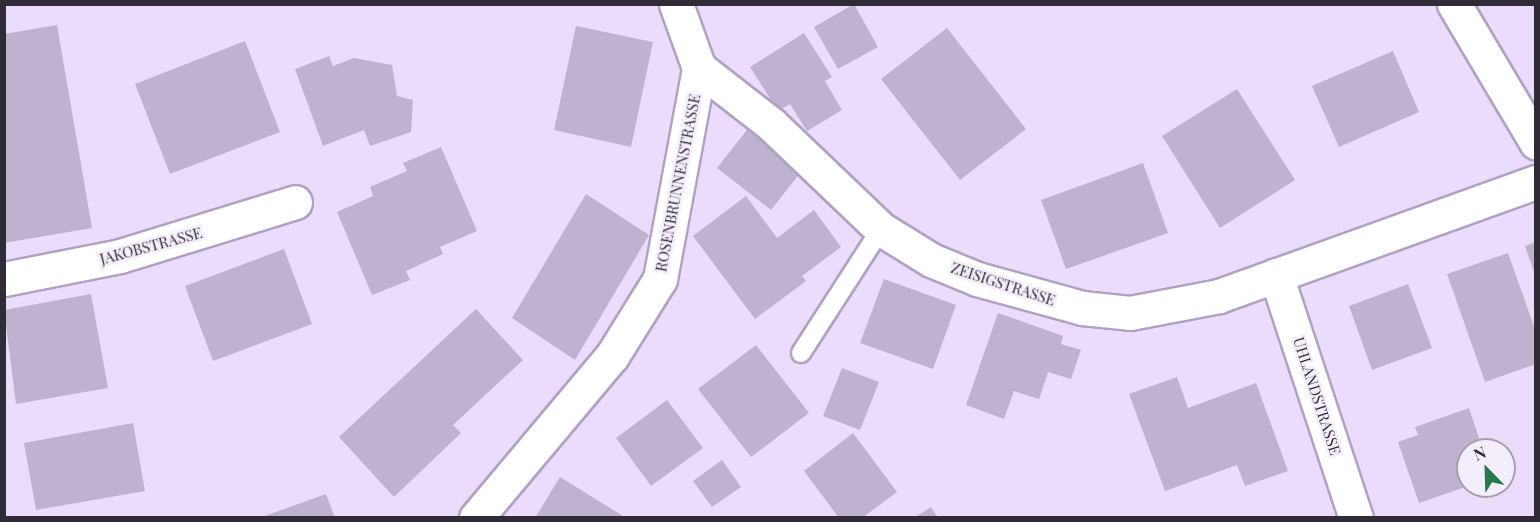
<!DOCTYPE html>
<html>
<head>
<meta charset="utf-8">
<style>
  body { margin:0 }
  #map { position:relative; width:1540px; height:522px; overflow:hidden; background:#ebdcfd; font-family:"Playfair Display",serif }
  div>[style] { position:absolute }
  .building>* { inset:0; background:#bfb1d0 }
  .roads { filter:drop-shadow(2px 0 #b1a2c1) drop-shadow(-2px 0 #b1a2c1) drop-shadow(0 2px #b1a2c1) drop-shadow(0 -2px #b1a2c1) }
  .service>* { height:18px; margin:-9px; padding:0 9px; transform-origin:9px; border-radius:9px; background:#fff }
  .minor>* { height:33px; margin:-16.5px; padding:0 16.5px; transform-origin:16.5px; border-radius:16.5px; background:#fff }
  span { translate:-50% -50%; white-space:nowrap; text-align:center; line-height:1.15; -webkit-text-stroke:5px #f4eefb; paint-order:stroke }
  .street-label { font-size:15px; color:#312b38 }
  .frame { position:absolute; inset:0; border:6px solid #312b38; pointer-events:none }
  .north { position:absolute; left:1456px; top:438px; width:60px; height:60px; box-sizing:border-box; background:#f4eefb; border:2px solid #a6a0ad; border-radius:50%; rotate:337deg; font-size:16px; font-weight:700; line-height:24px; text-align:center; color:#312b38 }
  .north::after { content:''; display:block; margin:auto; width:21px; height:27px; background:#247a4d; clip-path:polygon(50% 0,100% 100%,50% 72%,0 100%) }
</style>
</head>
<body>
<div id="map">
  <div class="building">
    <i style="clip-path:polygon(854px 4px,878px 47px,838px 69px,814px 27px)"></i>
    <i style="clip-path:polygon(57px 25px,92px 228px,4px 243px,4px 34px)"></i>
    <i style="clip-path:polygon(576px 26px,653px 42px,631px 147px,554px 130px)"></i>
    <i style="clip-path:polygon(947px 28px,1026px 129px,960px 180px,881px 79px)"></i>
    <i style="clip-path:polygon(804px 33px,832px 77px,825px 81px,842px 110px,807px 131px,790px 104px,778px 111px,750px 67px)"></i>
    <i style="clip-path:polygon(245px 41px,280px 132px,170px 174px,135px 84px)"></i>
    <i style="clip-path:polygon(1393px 51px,1419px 112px,1339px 147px,1312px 86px)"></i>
    <i style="clip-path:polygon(329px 56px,333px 66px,354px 58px,392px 65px,397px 96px,413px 100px,411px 132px,370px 146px,364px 130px,323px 146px,295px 69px)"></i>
    <i style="clip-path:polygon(1237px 89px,1295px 180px,1220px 228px,1162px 136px)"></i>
    <i style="clip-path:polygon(750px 126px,804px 168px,771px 210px,717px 168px)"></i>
    <i style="clip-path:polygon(441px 147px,477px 231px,440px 247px,443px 254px,406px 271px,410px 280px,372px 295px,337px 212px,373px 196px,370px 187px,407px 171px,403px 163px)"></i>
    <i style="clip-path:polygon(1143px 163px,1168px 233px,1066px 269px,1041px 200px)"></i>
    <i style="clip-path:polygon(586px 194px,649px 235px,575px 360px,512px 318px)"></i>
    <i style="clip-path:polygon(746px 196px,777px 238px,814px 210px,841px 247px,802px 276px,806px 281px,755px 319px,693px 236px)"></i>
    <i style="clip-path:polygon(1536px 242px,1536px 275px,1535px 275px,1525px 246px)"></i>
    <i style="clip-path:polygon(284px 249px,312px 324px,213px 361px,185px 286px)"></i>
    <i style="clip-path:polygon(1508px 253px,1536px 332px,1536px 364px,1485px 382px,1447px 274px)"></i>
    <i style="clip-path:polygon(884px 279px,956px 305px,933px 369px,860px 343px)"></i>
    <i style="clip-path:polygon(1408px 284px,1432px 348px,1372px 370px,1349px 306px)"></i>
    <i style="clip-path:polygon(91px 294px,108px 388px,16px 404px,4px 310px)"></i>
    <i style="clip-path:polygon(476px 309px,523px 360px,453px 425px,461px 433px,394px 497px,339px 437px)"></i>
    <i style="clip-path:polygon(998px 313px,1063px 336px,1061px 344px,1081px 350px,1071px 379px,1048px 372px,1039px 399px,1014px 391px,1004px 419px,966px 405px)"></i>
    <i style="clip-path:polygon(756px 345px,809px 413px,751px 457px,698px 389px)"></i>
    <i style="clip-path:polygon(842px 368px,879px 382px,860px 430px,823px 416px)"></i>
    <i style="clip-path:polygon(1177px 377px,1188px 408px,1256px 383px,1288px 471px,1245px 486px,1237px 465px,1165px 491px,1129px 394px)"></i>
    <i style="clip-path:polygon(667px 400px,703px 448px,651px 486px,616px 438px)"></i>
    <i style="clip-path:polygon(1469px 408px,1483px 450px,1468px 450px,1468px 486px,1419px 503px,1398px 442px,1418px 435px,1415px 427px)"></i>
    <i style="clip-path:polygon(133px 423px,145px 491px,36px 510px,24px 443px)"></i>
    <i style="clip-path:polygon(853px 433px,897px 492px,862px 518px,839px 518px,804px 471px)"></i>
    <i style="clip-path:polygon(722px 460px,741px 487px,712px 507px,693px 481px)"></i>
    <i style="clip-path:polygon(560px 477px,623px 516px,622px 518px,535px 518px)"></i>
    <i style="clip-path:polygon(326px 494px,335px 518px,262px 518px,262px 517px)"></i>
    <i style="clip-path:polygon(931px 507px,938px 518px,914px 518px)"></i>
  </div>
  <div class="roads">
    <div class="service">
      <i style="left:801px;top:353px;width:148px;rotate:-57.2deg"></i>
    </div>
    <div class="minor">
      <i style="left:1454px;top:4px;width:161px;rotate:59.3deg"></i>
      <i style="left:699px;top:68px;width:91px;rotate:37.9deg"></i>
      <i style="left:771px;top:124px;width:152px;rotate:43.7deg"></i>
      <i style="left:881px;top:229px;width:59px;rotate:31.8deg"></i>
      <i style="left:931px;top:260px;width:50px;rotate:22.4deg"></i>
      <i style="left:977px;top:279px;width:109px;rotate:15.4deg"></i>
      <i style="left:1082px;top:308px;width:48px;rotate:5.9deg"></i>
      <i style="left:1130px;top:313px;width:91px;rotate:-10.8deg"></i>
      <i style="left:1219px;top:296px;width:337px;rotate:-19.8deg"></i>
      <i style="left:1276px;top:275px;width:256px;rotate:71.8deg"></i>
      <i style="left:4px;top:279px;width:118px;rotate:-11.2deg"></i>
      <i style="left:120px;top:256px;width:183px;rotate:-17.1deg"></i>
      <i style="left:476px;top:518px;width:212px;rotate:-50deg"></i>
      <i style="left:612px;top:356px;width:91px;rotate:-58.1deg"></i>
      <i style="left:660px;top:279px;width:215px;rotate:-79.5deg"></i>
      <i style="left:699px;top:68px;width:68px;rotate:-109.8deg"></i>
    </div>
  </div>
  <div class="street-label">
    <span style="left:678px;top:183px;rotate:-79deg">ROSENBRUNNENSTRASSE</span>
    <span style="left:151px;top:246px;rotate:-15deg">JAKOBSTRASSE</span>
    <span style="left:1003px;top:284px;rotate:18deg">ZEISIGSTRASSE</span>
    <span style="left:1317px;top:396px;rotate:72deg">UHLANDSTRASSE</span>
  </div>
  <div class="frame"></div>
  <div class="north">N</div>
</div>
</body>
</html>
